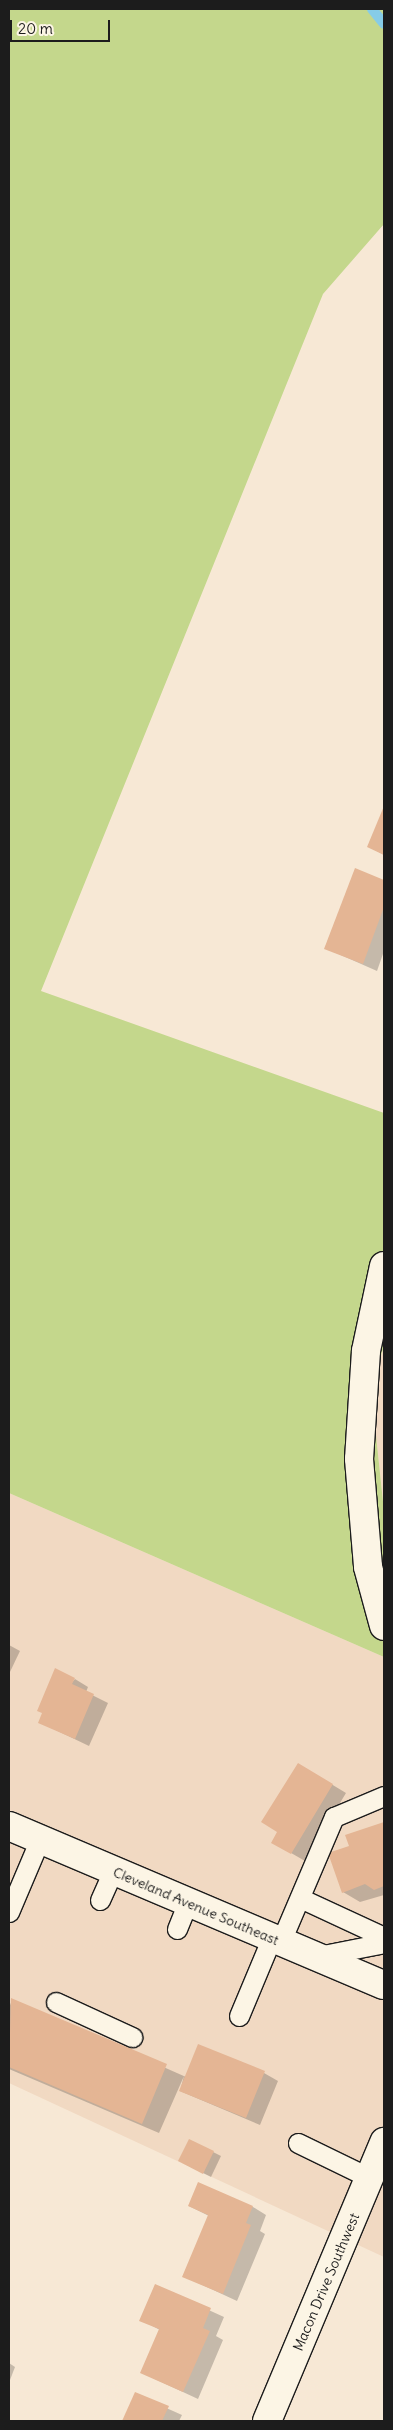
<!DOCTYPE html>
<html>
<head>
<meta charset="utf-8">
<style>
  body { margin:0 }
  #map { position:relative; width:393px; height:2430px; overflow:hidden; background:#f7e8d5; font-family:Delius,sans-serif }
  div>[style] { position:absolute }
  .built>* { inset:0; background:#f1d9c2 }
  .green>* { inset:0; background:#c4d78c }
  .shadow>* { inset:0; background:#0003 }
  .stream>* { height:10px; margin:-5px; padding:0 5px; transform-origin:5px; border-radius:5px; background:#86cce7 }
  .building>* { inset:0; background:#e4b594 }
  .roads { filter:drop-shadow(1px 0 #1c1c1c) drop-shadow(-1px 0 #1c1c1c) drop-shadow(0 1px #1c1c1c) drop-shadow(0 -1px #1c1c1c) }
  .service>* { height:19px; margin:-9.5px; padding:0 9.5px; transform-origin:9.5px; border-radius:9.5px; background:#fcf5e5 }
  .minor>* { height:28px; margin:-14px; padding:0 14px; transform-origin:14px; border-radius:14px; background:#fcf5e5 }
  .tertiary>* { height:28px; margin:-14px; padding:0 14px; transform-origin:14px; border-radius:14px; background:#fcf5e5 }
  .secondary>* { height:28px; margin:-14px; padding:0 14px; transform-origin:14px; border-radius:14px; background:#fcf5e5 }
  span { translate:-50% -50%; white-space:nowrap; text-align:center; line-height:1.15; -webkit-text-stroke:4.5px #fcf5e5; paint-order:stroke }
  .street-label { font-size:14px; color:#1c1c1c }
  .frame { position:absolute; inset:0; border:10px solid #1c1c1c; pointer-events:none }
  .scale { position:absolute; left:10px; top:20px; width:100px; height:22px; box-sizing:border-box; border:2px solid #1c1c1c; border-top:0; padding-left:6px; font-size:15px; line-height:18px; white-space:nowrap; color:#1c1c1c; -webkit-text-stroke:4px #fcf5e5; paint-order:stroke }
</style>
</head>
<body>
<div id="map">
  <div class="built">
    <i style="clip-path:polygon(384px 1346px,384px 1511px,371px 1388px)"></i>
    <i style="clip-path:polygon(9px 1493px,384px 1657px,384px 2257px,9px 2083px)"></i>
  </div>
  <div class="green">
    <i style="clip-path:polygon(9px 9px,384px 9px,384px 224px,323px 294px,41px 991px,384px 1113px,384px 1346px,371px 1388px,384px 1511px,384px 1657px,9px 1493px)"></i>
  </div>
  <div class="shadow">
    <i style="clip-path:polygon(384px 809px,384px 855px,368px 846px)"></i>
    <i style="clip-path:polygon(355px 870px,384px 881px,384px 951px,377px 971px,325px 948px)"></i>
    <i style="clip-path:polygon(9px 1645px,20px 1651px,9px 1674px)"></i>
    <i style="clip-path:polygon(75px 1679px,88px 1687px,86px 1692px,108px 1703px,89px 1746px,39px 1722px,43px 1713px)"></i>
    <i style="clip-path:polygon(298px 1764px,346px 1793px,305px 1861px,272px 1842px,279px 1831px)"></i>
    <i style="clip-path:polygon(384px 1823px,384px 1895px,360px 1902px,343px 1892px,350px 1847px,347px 1836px)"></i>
    <i style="clip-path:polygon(12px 2000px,186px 2077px,264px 2073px,278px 2081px,260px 2125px,180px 2091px,184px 2076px,159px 2133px,9px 2069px,9px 2008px)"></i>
    <i style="clip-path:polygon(213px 2152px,221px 2156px,211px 2177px,187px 2165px)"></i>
    <i style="clip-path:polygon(189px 2206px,253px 2207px,266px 2215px,260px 2231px,265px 2234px,237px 2301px,183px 2276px,209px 2216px)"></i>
    <i style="clip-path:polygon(156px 2286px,224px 2317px,216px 2336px,223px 2340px,198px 2399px,142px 2373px,160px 2330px,141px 2320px)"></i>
    <i style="clip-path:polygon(9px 2363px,15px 2367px,10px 2380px,9px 2380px)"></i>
    <i style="clip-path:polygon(135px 2394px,182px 2415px,179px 2421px,124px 2421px)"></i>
  </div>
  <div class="stream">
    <i style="left:372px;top:9px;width:19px;rotate:51deg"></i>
  </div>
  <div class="building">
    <i style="clip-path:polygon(384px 806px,384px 855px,367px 847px)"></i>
    <i style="clip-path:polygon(355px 868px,384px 880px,384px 907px,363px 964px,324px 949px)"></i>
    <i style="clip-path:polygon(55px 1668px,75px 1678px,72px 1684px,94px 1694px,75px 1739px,38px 1723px,42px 1713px,37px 1711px)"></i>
    <i style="clip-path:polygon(298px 1763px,333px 1784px,291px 1854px,271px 1843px,277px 1832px,261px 1822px)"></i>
    <i style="clip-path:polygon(384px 1822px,384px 1886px,374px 1890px,365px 1884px,342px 1893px,328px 1853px,349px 1846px,345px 1835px)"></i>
    <i style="clip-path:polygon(11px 1998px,167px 2064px,142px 2124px,9px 2067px)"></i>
    <i style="clip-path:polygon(198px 2044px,265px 2071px,246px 2118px,179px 2091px)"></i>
    <i style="clip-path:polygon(189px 2139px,214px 2151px,203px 2174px,178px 2161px)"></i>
    <i style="clip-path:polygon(198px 2182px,253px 2206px,246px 2223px,251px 2225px,223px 2294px,182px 2277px,208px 2215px,188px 2206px)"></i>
    <i style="clip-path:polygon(155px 2284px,211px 2308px,203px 2328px,210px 2331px,183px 2392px,140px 2373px,159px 2329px,139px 2321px)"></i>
    <i style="clip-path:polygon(135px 2392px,169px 2406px,162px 2421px,122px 2421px)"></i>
  </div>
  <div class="roads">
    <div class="service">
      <i style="left:300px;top:1898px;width:93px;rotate:24.9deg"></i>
      <i style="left:100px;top:1900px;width:32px;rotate:-66deg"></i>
      <i style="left:9px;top:1912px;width:79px;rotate:-67deg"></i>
      <i style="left:177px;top:1929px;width:29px;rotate:-68deg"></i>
      <i style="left:281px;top:1941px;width:135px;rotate:-66.9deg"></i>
      <i style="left:334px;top:1817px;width:54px;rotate:-22.8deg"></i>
      <i style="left:318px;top:1956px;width:67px;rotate:-11.1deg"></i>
      <i style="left:56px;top:2002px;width:84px;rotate:24.7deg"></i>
      <i style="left:239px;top:2016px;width:86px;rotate:-67.3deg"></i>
      <i style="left:298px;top:2143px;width:80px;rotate:25.9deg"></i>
    </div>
    <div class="minor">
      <i style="left:384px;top:1266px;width:87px;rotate:102deg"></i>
      <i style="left:366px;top:1351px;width:108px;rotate:93.7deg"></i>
      <i style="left:359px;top:1459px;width:108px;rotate:85.2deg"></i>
      <i style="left:368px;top:1567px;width:61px;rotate:74.8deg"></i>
    </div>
    <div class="tertiary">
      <i style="left:267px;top:2421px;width:303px;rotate:-67.2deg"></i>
    </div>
    <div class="secondary">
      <i style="left:9px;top:1826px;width:407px;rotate:23deg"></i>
    </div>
  </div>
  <div class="street-label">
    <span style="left:196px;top:1906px;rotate:23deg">Cleveland Avenue Southeast</span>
    <span style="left:326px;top:2282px;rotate:-67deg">Macon Drive Southwest</span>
  </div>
  <div class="frame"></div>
  <div class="scale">20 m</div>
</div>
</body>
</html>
